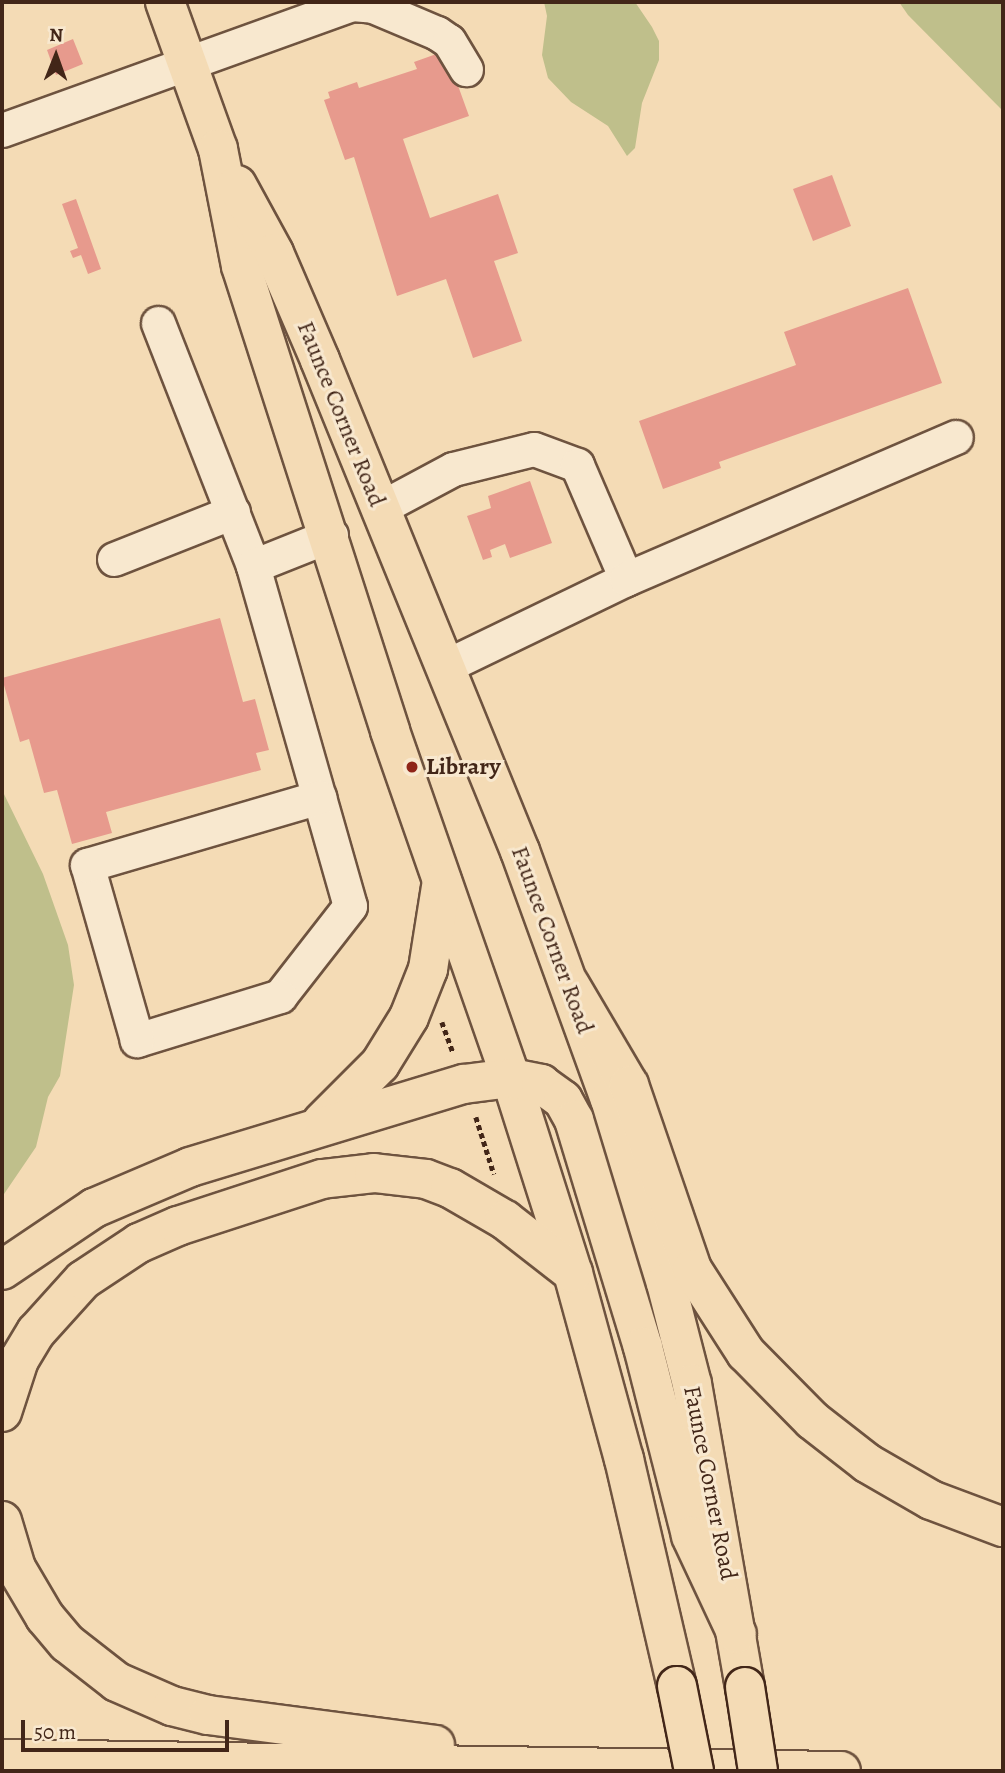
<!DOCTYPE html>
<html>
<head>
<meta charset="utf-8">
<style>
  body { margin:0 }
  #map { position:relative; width:1005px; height:1773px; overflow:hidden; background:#f4dbb5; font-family:Alegreya,serif }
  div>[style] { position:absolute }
  .green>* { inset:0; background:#bfbf8b }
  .building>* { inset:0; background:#e79a8d }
  .path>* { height:4.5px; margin-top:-2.25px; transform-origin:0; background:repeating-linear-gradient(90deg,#422618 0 5px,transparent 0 8.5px) }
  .roads { filter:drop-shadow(2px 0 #6e533f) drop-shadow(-2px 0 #6e533f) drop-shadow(0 2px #6e533f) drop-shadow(0 -2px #6e533f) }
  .minor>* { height:33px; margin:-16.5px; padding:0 16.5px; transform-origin:16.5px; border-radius:16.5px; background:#f8e8cf }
  .major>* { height:38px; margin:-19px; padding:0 19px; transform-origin:19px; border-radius:19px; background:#f4dbb5 }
  .highway>* { height:38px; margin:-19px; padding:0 19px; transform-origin:19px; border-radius:19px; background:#f4dbb5 }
  .bridges { filter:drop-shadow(2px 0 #422618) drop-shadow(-2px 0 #422618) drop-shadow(0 2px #422618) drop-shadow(0 -2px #422618) }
  .major-bridge>* { height:38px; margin:-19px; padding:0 19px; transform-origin:19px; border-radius:19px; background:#f4dbb5 }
  .dots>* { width:19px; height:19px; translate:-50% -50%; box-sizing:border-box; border:4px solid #f8e8cf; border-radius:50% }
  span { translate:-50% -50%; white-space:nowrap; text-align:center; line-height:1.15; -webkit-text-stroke:6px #f8e8cf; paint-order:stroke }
  .street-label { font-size:24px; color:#422618 }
  .poi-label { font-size:24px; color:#422618; font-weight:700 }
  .left { translate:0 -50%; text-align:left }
  .frame { position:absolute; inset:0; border:4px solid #422618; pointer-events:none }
  .north { position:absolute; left:21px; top:21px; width:70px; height:70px; -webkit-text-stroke:5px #f8e8cf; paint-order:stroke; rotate:1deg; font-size:19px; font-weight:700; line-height:28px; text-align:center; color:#422618 }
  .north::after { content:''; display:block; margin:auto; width:24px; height:32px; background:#422618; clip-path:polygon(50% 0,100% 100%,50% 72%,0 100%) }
  .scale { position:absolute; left:21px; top:1720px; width:208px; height:32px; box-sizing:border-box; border:4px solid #422618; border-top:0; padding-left:9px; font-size:21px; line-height:24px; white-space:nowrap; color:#422618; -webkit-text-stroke:5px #f8e8cf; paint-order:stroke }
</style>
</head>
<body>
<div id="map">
  <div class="green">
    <i style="clip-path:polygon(544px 2px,635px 2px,652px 27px,659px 41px,659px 60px,642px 103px,635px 148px,627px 156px,608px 126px,571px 102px,548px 78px,542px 55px,547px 16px)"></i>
    <i style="clip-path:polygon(899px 2px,1003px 2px,1003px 111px,908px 15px)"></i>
    <i style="clip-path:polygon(2px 790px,43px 874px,68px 945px,74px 985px,60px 1076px,48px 1097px,36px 1147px,2px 1197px)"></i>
  </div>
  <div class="building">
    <i style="clip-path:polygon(73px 39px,83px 64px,56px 75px,47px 50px)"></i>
    <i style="clip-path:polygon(442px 52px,448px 58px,469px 116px,403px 139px,430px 218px,498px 194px,518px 253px,494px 261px,522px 341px,473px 358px,446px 279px,397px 296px,354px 157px,345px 160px,324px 100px,330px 98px,328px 92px,357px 82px,359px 88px,417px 69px,414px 62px)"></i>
    <i style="clip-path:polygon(832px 175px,851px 226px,813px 241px,793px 189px)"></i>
    <i style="clip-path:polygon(76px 199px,101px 269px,88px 274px,81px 255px,73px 258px,70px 251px,78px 248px,62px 204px)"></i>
    <i style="clip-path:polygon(908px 288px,942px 383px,719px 462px,721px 468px,663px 489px,639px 421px,796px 365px,784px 332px)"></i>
    <i style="clip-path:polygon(530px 481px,552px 543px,510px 558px,505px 544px,490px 550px,492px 557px,483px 560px,467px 516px,491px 508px,488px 496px)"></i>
    <i style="clip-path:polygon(220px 618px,243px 702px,255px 699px,269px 750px,256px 753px,261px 770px,106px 812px,112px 833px,72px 844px,57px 790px,44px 793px,29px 739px,20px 742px,2px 678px)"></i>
  </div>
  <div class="path">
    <i style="left:442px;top:1022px;width:33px;rotate:70deg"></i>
    <i style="left:476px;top:1117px;width:60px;rotate:72.5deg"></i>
  </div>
  <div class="roads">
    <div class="minor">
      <i style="left:2px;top:130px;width:372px;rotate:-19.8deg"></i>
      <i style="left:352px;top:4px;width:21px;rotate:5deg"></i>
      <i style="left:373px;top:6px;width:69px;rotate:22.9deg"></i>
      <i style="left:437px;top:33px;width:14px;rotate:34deg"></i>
      <i style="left:449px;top:41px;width:33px;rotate:59deg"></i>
      <i style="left:158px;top:323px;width:261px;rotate:68.6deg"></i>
      <i style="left:253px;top:566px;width:240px;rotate:74.1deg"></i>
      <i style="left:319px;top:797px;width:113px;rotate:74.1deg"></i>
      <i style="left:350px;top:906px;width:114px;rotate:127.9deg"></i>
      <i style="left:280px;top:996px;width:150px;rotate:162.9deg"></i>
      <i style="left:137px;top:1040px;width:182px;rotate:-105.9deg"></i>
      <i style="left:87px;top:865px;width:242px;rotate:-16.3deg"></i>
      <i style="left:380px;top:508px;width:83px;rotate:-28.1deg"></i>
      <i style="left:453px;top:469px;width:83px;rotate:-13.9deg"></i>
      <i style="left:534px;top:449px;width:46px;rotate:20.4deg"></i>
      <i style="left:577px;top:465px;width:124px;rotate:66.7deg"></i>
      <i style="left:114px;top:559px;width:128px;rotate:-21.6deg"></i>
      <i style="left:253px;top:566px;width:84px;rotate:-21.7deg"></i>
      <i style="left:444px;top:667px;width:202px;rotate:-25.8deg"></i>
      <i style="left:626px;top:579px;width:359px;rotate:-23.3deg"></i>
    </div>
    <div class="major">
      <i style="left:165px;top:2px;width:156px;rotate:70.2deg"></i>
      <i style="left:218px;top:149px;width:119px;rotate:78.9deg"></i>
      <i style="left:241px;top:266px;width:488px;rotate:72.2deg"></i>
      <i style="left:390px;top:731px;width:367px;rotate:70.8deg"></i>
      <i style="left:511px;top:1078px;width:205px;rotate:72.4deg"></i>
      <i style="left:573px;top:1273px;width:193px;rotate:74.7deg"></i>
      <i style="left:624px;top:1459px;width:233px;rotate:76.9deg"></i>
      <i style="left:237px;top:185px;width:77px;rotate:61.4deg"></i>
      <i style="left:274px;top:253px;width:116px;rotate:66.7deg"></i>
      <i style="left:320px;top:360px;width:530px;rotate:67.84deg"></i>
      <i style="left:520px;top:851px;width:264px;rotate:70.1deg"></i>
      <i style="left:610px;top:1099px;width:192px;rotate:73.1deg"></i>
      <i style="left:666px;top:1283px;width:104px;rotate:75.6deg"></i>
      <i style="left:692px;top:1384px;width:308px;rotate:80.1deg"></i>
    </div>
    <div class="highway">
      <i style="left:570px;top:985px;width:116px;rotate:59.5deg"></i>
      <i style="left:629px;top:1085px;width:194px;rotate:71.1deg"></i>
      <i style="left:692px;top:1269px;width:100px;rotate:57.3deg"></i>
      <i style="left:746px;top:1353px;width:94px;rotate:45.4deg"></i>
      <i style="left:812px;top:1420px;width:70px;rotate:38deg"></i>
      <i style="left:867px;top:1463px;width:74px;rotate:30deg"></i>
      <i style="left:931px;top:1500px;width:77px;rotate:20.6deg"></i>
      <i style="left:322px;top:1122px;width:82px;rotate:-45deg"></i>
      <i style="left:380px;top:1064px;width:55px;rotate:-58.3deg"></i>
      <i style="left:409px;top:1017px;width:52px;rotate:-68.4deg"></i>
      <i style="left:428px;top:969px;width:89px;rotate:-81deg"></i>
      <i style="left:2px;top:1270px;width:111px;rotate:-34deg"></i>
      <i style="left:94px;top:1208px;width:104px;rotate:-23.1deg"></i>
      <i style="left:190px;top:1167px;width:286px;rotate:-16.9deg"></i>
      <i style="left:464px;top:1084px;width:47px;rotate:-7.3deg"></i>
      <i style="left:511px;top:1078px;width:31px;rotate:11deg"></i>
      <i style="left:541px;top:1084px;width:27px;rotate:36deg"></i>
      <i style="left:563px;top:1100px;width:23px;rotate:61deg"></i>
      <i style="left:574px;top:1120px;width:237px;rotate:73.1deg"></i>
      <i style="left:643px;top:1347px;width:195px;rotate:75.7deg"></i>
      <i style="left:691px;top:1536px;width:108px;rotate:64.9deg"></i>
      <i style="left:2px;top:1412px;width:55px;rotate:-71.9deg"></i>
      <i style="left:19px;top:1360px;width:33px;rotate:-59deg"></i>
      <i style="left:36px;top:1332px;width:70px;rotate:-47.9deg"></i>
      <i style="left:83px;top:1280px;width:67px;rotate:-33.5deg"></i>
      <i style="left:139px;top:1243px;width:43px;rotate:-23.6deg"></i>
      <i style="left:178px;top:1226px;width:151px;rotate:-18.1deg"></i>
      <i style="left:322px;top:1179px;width:52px;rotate:-6.6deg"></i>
      <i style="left:374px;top:1173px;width:52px;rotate:6.6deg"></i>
      <i style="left:426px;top:1179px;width:26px;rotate:21deg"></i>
      <i style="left:450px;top:1188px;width:64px;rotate:30.2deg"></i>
      <i style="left:505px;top:1220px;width:86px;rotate:37.9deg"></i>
      <i style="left:2px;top:1521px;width:49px;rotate:73.4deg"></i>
      <i style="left:16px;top:1568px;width:57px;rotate:59.4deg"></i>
      <i style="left:45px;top:1617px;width:34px;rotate:50deg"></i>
      <i style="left:67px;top:1643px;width:63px;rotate:38deg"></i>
      <i style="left:117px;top:1682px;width:60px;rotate:23.6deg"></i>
      <i style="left:172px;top:1706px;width:37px;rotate:14deg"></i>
      <i style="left:208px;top:1715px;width:229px;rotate:7.5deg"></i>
      <i style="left:2px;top:1759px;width:839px;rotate:0.82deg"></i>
    </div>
  </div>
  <div class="bridges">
    <div class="major-bridge">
      <i style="left:677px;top:1686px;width:87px;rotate:78.7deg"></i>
      <i style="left:745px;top:1687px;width:85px;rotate:81.2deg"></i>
    </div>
  </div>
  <div class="dots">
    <i style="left:412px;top:767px;background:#8f2418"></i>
  </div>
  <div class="street-label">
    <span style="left:341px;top:414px;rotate:68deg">Faunce Corner Road</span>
    <span style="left:552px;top:940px;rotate:70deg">Faunce Corner Road</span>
    <span style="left:710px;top:1483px;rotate:79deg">Faunce Corner Road</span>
  </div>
  <div class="poi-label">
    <span class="left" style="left:426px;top:767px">Library</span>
  </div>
  <div class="frame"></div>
  <div class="north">N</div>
  <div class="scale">50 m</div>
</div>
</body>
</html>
